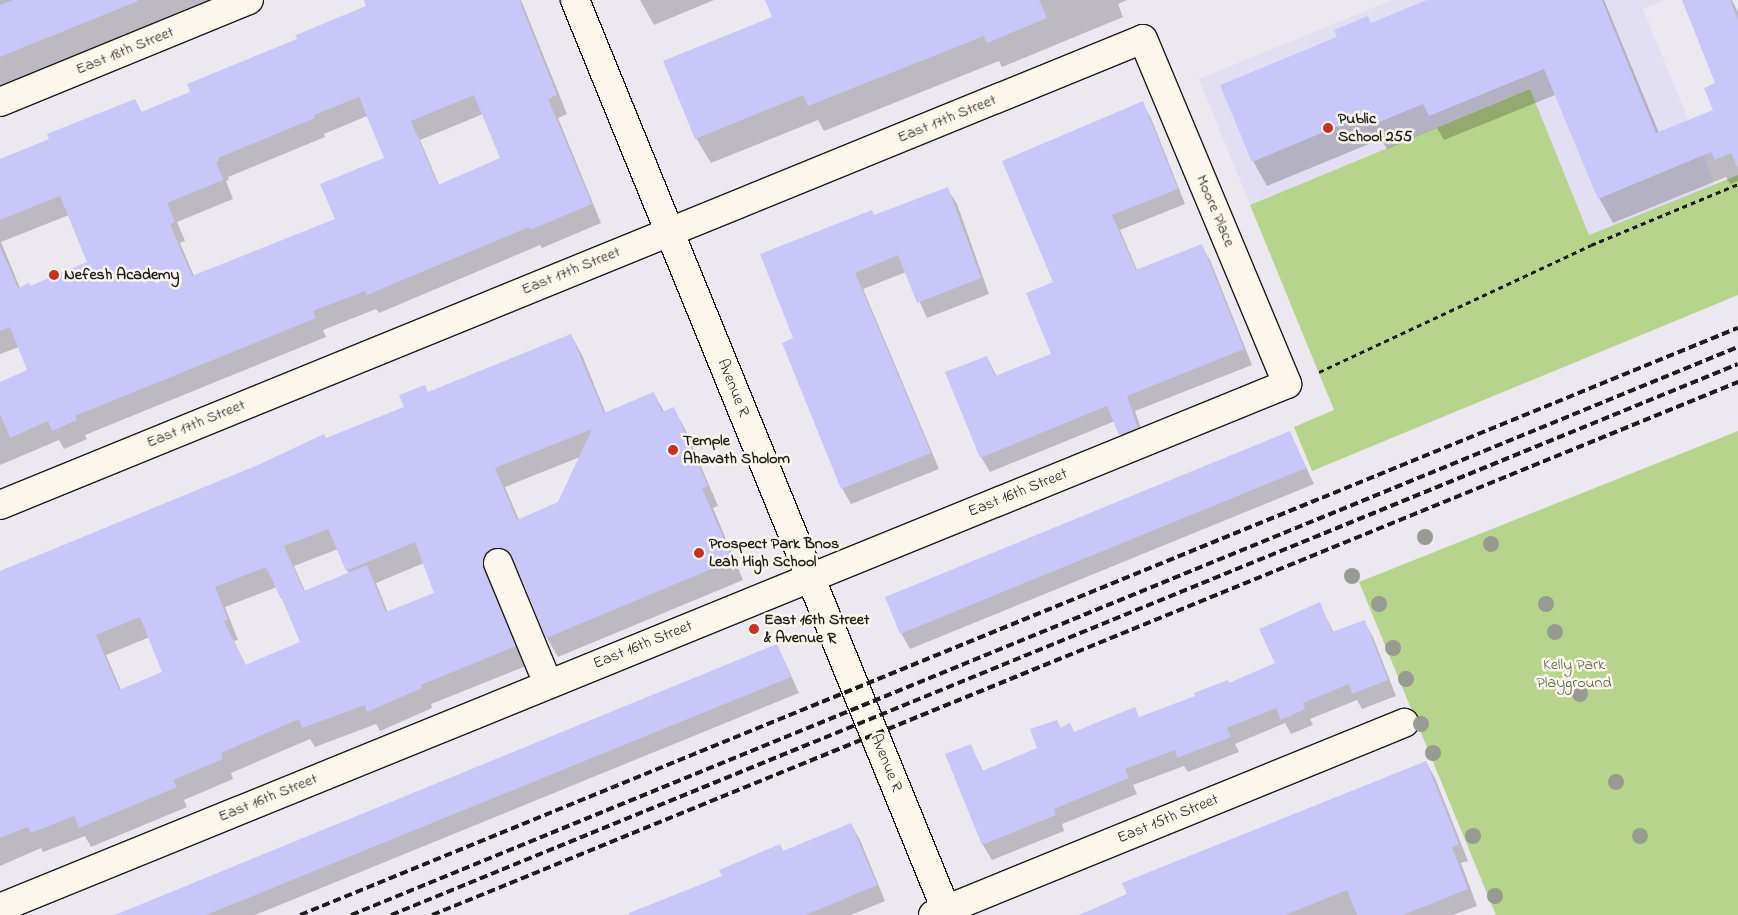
<!DOCTYPE html>
<html>
<head>
<meta charset="utf-8">
<style>
  body { margin:0 }
  #map { position:relative; width:1738px; height:915px; overflow:hidden; background:#ece8f0; font-family:"Indie Flower",sans-serif }
  div>[style] { position:absolute }
  .built>* { inset:0; background:#e2def3 }
  .green>* { inset:0; background:#b7d48c }
  .shadow>* { inset:0; background:#0003 }
  .building>* { inset:0; background:#c9c6f9 }
  .path>* { height:3px; margin-top:-1.5px; transform-origin:0; background:repeating-linear-gradient(90deg,#1c1c1c 0 5px,transparent 0 9px) }
  .roads { filter:drop-shadow(1px 0 #1c1c1c) drop-shadow(-1px 0 #1c1c1c) drop-shadow(0 1px #1c1c1c) drop-shadow(0 -1px #1c1c1c) }
  .minor>* { height:28px; margin:-14px; padding:0 14px; transform-origin:14px; border-radius:14px; background:#fbf7ec }
  .rail>* { height:4px; margin-top:-2px; transform-origin:0; background:repeating-linear-gradient(90deg,#1c1c1c 0 8px,transparent 0 12px) }
  .trees>* { width:16px; height:16px; margin:-8px; border-radius:50%; background:#979b91 }
  .dots>* { width:14px; height:14px; translate:-50% -50%; box-sizing:border-box; border:2px solid #fbf7ec; border-radius:50% }
  span { translate:-50% -50%; white-space:nowrap; text-align:center; line-height:1.15; -webkit-text-stroke:5px #fbf7ec; paint-order:stroke }
  .street-label { font-size:16px; color:#1c1c1c }
  .poi-label { font-size:16px; color:#1c1c1c; font-weight:700 }
  .left { translate:0 -50%; text-align:left }
  .park-label { font-size:16px; color:#525c43 }
</style>
</head>
<body>
<div id="map">
  <div class="built">
    <i style="clip-path:polygon(1392px 0,1665px 0,1643px 9px,1715px 185px,1589px 235px,1529px 89px,1250px 205px,1199px 79px)"></i>
  </div>
  <div class="green">
    <i style="clip-path:polygon(1530px 89px,1589px 235px,1738px 175px,1738px 295px,1312px 471px,1294px 427px,1334px 410px,1250px 205px)"></i>
    <i style="clip-path:polygon(1738px 431px,1738px 915px,1496px 915px,1359px 582px)"></i>
  </div>
  <div class="shadow">
    <i style="clip-path:polygon(0 0,211px 0,161px 21px,163px 26px,0 93px)"></i>
    <i style="clip-path:polygon(evenodd,370px 0,521px 0,567px 114px,558px 118px,601px 223px,542px 248px,540px 245px,379px 313px,376px 309px,323px 330px,326px 337px,85px 435px,87px 439px,64px 449px,59px 440px,0 465px,0 383px,29px 370px,19px 347px,0 354px,0 160px,50px 140px,135px 100px,142px 113px,192px 92px,368px 6px,370px 0,483px 114px,502px 159px,439px 185px,420px 140px,483px 114px,370px 0,367px 116px,385px 158px,336px 220px,194px 276px,180px 243px,185px 241px,177px 222px,233px 199px,226px 181px,229px 180px,228px 177px,325px 137px,324px 134px,367px 116px,370px 0,69px 215px,89px 263px,30px 288px,20px 288px,1px 242px,69px 215px)"></i>
    <i style="clip-path:polygon(640px 0,714px 0,654px 25px)"></i>
    <i style="clip-path:polygon(766px 0,1127px 0,1118px 4px,1123px 17px,1002px 67px,999px 61px,824px 131px,818px 120px,711px 163px,696px 138px,773px 18px)"></i>
    <i style="clip-path:polygon(1430px 0,1604px 0,1659px 133px,1715px 111px,1717px 84px,1683px 0,1732px 0,1738px 12px,1738px 181px,1730px 184px,1726px 177px,1613px 223px,1599px 198px,1555px 95px,1444px 140px,1437px 128px,1387px 149px,1381px 139px,1267px 186px,1253px 161px,1371px 24px)"></i>
    <i style="clip-path:polygon(1142px 103px,1151px 118px,1185px 204px,1120px 230px,1137px 270px,1201px 245px,1210px 260px,1252px 365px,1135px 411px,1146px 443px,1129px 450px,1115px 421px,990px 472px,981px 457px,987px 357px,997px 377px,1052px 354px,1054px 283px)"></i>
    <i style="clip-path:polygon(947px 188px,957px 204px,989px 294px,927px 318px,906px 272px,863px 289px,939px 469px,851px 504px,842px 488px,794px 339px,874px 216px)"></i>
    <i style="clip-path:polygon(evenodd,571px 335px,582px 355px,606px 414px,654px 394px,665px 413px,674px 409px,685px 429px,718px 506px,713px 508px,743px 580px,558px 657px,547px 638px,519px 570px,513px 567px,526px 666px,431px 704px,432px 708px,380px 731px,376px 724px,315px 747px,310px 739px,231px 773px,233px 779px,184px 800px,187px 807px,91px 847px,85px 836px,43px 852px,41px 848px,0 866px,0 572px,406px 407px,428px 393px,571px 335px,580px 457px,559px 503px,519px 520px,505px 487px,580px 457px,571px 335px,338px 549px,349px 574px,305px 591px,294px 566px,338px 549px,571px 335px,424px 563px,436px 594px,388px 613px,376px 583px,424px 563px,571px 335px,277px 587px,301px 643px,246px 666px,234px 641px,238px 640px,225px 607px,277px 587px,571px 335px,150px 637px,164px 673px,121px 690px,106px 655px,150px 637px)"></i>
    <i style="clip-path:polygon(1290px 433px,1314px 484px,910px 649px,901px 633px)"></i>
    <i style="clip-path:polygon(1319px 603px,1334px 633px,1364px 622px,1373px 637px,1396px 696px,1362px 709px,1357px 700px,1310px 719px,1313px 725px,1291px 734px,1285px 723px,1235px 744px,1239px 752px,1188px 772px,1184px 766px,1133px 785px,1137px 794px,1062px 824px,1064px 831px,992px 860px,983px 845px,947px 755px,970px 745px,983px 771px,1039px 748px,1057px 721px,1061px 729px,1074px 733px,1140px 718px,1228px 684px,1276px 664px)"></i>
    <i style="clip-path:polygon(777px 645px,799px 693px,255px 915px,116px 915px)"></i>
    <i style="clip-path:polygon(1426px 762px,1435px 778px,1468px 861px,1461px 863px,1477px 906px,1453px 915px,1080px 915px)"></i>
    <i style="clip-path:polygon(851px 824px,860px 840px,885px 901px,851px 915px,629px 915px,723px 876px,780px 845px,784px 852px)"></i>
  </div>
  <div class="building">
    <i style="clip-path:polygon(13px 0,137px 0,138px 1px,0 57px,0 5px)"></i>
    <i style="clip-path:polygon(evenodd,364px 0,519px 0,557px 95px,548px 99px,592px 204px,530px 230px,529px 227px,367px 295px,365px 291px,313px 311px,316px 318px,75px 416px,77px 420px,52px 431px,48px 421px,10px 438px,0 414px,0 382px,27px 370px,10px 327px,0 331px,0 247px,18px 288px,29px 283px,30px 286px,87px 262px,60px 196px,0 220px,0 159px,49px 139px,47px 134px,135px 99px,141px 112px,190px 92px,187px 84px,297px 39px,296px 35px,366px 6px,364px 0,474px 95px,500px 158px,438px 185px,411px 121px,474px 95px,364px 0,359px 97px,384px 158px,320px 184px,335px 219px,192px 276px,170px 224px,175px 222px,167px 203px,223px 180px,216px 162px,219px 161px,218px 158px,315px 118px,314px 115px,359px 97px)"></i>
    <i style="clip-path:polygon(765px 0,1039px 0,1047px 18px,987px 43px,984px 36px,808px 106px,803px 95px,695px 139px,663px 61px,772px 17px)"></i>
    <i style="clip-path:polygon(1427px 0,1602px 0,1656px 133px,1713px 110px,1704px 88px,1715px 83px,1682px 0,1730px 0,1738px 20px,1738px 169px,1731px 153px,1715px 160px,1711px 152px,1598px 199px,1544px 69px,1429px 116px,1423px 104px,1372px 125px,1367px 114px,1252px 162px,1220px 85px,1337px 37px,1334px 30px,1368px 16px,1371px 23px)"></i>
    <i style="clip-path:polygon(1143px 101px,1178px 189px,1112px 215px,1136px 270px,1202px 244px,1244px 349px,1127px 396px,1138px 428px,1119px 435px,1107px 406px,980px 458px,945px 372px,987px 356px,995px 376px,1051px 354px,1026px 293px,1053px 282px,1002px 161px)"></i>
    <i style="clip-path:polygon(948px 187px,981px 278px,917px 303px,898px 255px,855px 273px,931px 453px,841px 489px,782px 343px,793px 338px,760px 254px,872px 210px,874px 215px)"></i>
    <i style="clip-path:polygon(evenodd,571px 334px,604px 413px,654px 392px,662px 412px,674px 407px,708px 486px,702px 488px,733px 560px,546px 638px,512px 557px,507px 550px,501px 548px,492px 548px,485px 554px,483px 560px,483px 568px,516px 646px,421px 685px,422px 688px,367px 712px,365px 705px,302px 728px,299px 719px,221px 753px,223px 759px,173px 780px,177px 787px,79px 828px,74px 816px,31px 833px,28px 827px,0 838px,0 571px,258px 465px,324px 434px,326px 438px,404px 407px,399px 395px,425px 385px,428px 392px,571px 334px,592px 429px,558px 502px,517px 520px,495px 468px,592px 429px,571px 334px,328px 529px,346px 571px,415px 542px,434px 593px,386px 612px,367px 565px,304px 591px,284px 546px,328px 529px,571px 334px,266px 567px,281px 599px,282px 598px,300px 642px,245px 665px,224px 621px,228px 620px,215px 587px,266px 567px,571px 334px,140px 617px,162px 672px,119px 690px,96px 635px,140px 617px)"></i>
    <i style="clip-path:polygon(1290px 431px,1306px 468px,900px 634px,885px 597px)"></i>
    <i style="clip-path:polygon(1320px 602px,1332px 632px,1365px 620px,1388px 680px,1352px 694px,1349px 684px,1303px 703px,1305px 709px,1281px 720px,1276px 708px,1227px 728px,1231px 737px,1177px 758px,1175px 750px,1125px 769px,1129px 778px,1054px 809px,1056px 815px,982px 845px,945px 754px,971px 744px,982px 771px,1037px 748px,1030px 729px,1057px 720px,1060px 728px,1070px 723px,1074px 732px,1135px 707px,1139px 717px,1195px 696px,1194px 693px,1228px 680px,1229px 683px,1275px 663px,1259px 629px)"></i>
    <i style="clip-path:polygon(777px 644px,791px 677px,206px 915px,115px 915px)"></i>
    <i style="clip-path:polygon(1426px 761px,1459px 844px,1452px 847px,1468px 889px,1403px 915px,1357px 915px,1347px 890px,1285px 915px,1079px 915px,1127px 895px,1122px 883px)"></i>
    <i style="clip-path:polygon(851px 823px,877px 885px,837px 902px,805px 915px,629px 915px,629px 913px,722px 876px,719px 870px,780px 844px,783px 851px)"></i>
  </div>
  <div class="path">
    <i style="left:1319px;top:372px;width:300px;rotate:-25deg"></i>
    <i style="left:1591px;top:245px;width:159px;rotate:-22.5deg"></i>
  </div>
  <div class="roads">
    <div class="minor">
      <i style="left:575px;top:0;width:988px;rotate:67.82deg"></i>
      <i style="left:0;top:102px;width:269px;rotate:-22.3deg"></i>
      <i style="left:0;top:505px;width:1234px;rotate:-22.18deg"></i>
      <i style="left:1143px;top:39px;width:374px;rotate:67.3deg"></i>
      <i style="left:1287px;top:384px;width:1390px;rotate:157.85deg"></i>
      <i style="left:498px;top:563px;width:131px;rotate:67.5deg"></i>
      <i style="left:933px;top:915px;width:509px;rotate:-22.18deg"></i>
    </div>
  </div>
  <div class="rail">
    <i style="left:300px;top:915px;width:1553px;rotate:-22.21deg"></i>
    <i style="left:351px;top:915px;width:1499px;rotate:-22.27deg"></i>
    <i style="left:391px;top:915px;width:1455px;rotate:-22.25deg"></i>
    <i style="left:432px;top:915px;width:1411px;rotate:-22.2deg"></i>
  </div>
  <div class="trees">
    <i style="left:1425px;top:537px"></i>
    <i style="left:1491px;top:544px"></i>
    <i style="left:1352px;top:576px"></i>
    <i style="left:1379px;top:604px"></i>
    <i style="left:1546px;top:604px"></i>
    <i style="left:1555px;top:632px"></i>
    <i style="left:1393px;top:648px"></i>
    <i style="left:1406px;top:679px"></i>
    <i style="left:1580px;top:694px"></i>
    <i style="left:1421px;top:724px"></i>
    <i style="left:1433px;top:753px"></i>
    <i style="left:1616px;top:782px"></i>
    <i style="left:1473px;top:836px"></i>
    <i style="left:1640px;top:836px"></i>
    <i style="left:1495px;top:896px"></i>
  </div>
  <div class="dots">
    <i style="left:1328px;top:128px;background:#c8321e"></i>
    <i style="left:54px;top:275px;background:#c8321e"></i>
    <i style="left:673px;top:450px;background:#c8321e"></i>
    <i style="left:699px;top:553px;background:#c8321e"></i>
    <i style="left:754px;top:629px;background:#c8321e"></i>
  </div>
  <div class="street-label">
    <span style="left:125px;top:51px;rotate:-22deg">East 18th Street</span>
    <span style="left:947px;top:119px;rotate:-22deg">East 17th Street</span>
    <span style="left:1215px;top:211px;rotate:67deg">Moore Place</span>
    <span style="left:571px;top:271px;rotate:-22deg">East 17th Street</span>
    <span style="left:733px;top:388px;rotate:68deg">Avenue R</span>
    <span style="left:196px;top:424px;rotate:-22deg">East 17th Street</span>
    <span style="left:1018px;top:493px;rotate:-22deg">East 16th Street</span>
    <span style="left:643px;top:645px;rotate:-22deg">East 16th Street</span>
    <span style="left:886px;top:763px;rotate:68deg">Avenue R</span>
    <span style="left:268px;top:798px;rotate:-22deg">East 16th Street</span>
    <span style="left:1168px;top:819px;rotate:-22deg">East 15th Street</span>
  </div>
  <div class="poi-label">
    <span class="left" style="left:1338px;top:128px">Public<br>School 255</span>
    <span class="left" style="left:64px;top:275px">Nefesh Academy</span>
    <span class="left" style="left:683px;top:450px">Temple<br>Ahavath Sholom</span>
    <span class="left" style="left:709px;top:553px">Prospect Park Bnos<br>Leah High School</span>
    <span class="left" style="left:764px;top:629px">East 16th Street<br>&amp; Avenue R</span>
  </div>
  <div class="park-label">
    <span style="left:1574px;top:674px">Kelly Park<br>Playground</span>
  </div>
</div>
</body>
</html>
